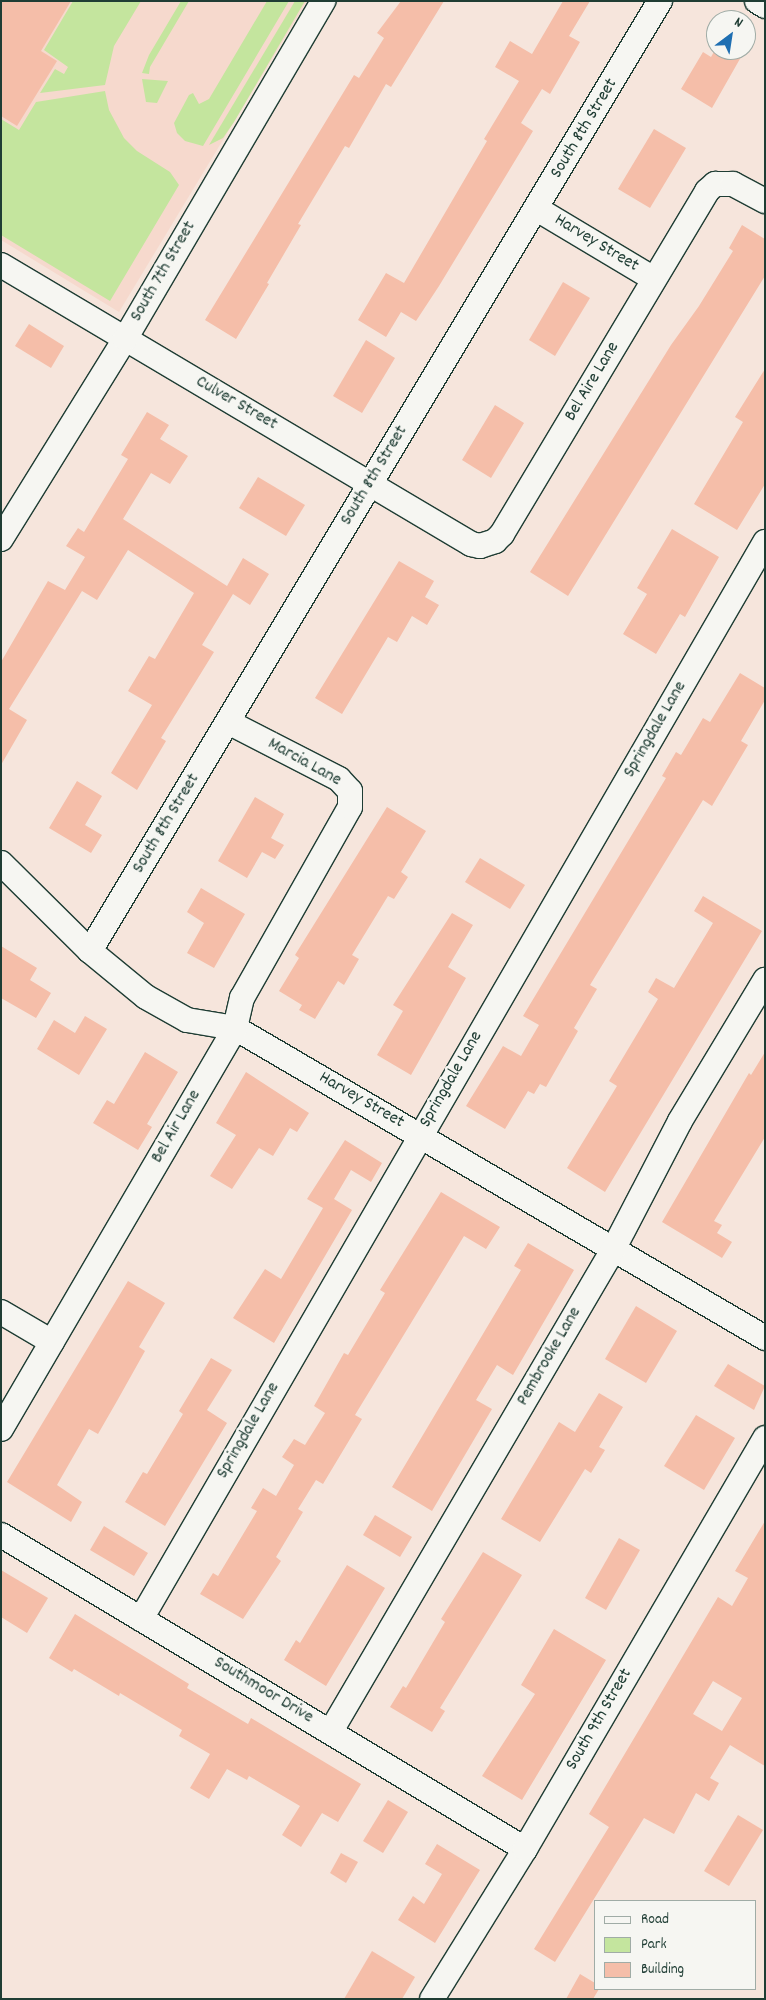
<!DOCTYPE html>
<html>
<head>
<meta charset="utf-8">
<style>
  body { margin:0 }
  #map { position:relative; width:766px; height:2000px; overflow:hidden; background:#f6e5dc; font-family:Dekko,sans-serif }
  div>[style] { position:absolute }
  .built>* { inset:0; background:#f6d9cd }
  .green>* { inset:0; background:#c4e59e }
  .building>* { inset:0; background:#f5bea9 }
  .roads { filter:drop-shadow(1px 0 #1f3d34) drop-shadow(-1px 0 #1f3d34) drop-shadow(0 1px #1f3d34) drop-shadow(0 -1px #1f3d34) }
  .minor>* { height:24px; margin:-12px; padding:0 12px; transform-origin:12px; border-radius:12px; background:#f6f6f2 }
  span { translate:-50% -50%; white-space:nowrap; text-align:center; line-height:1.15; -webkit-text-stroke:5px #f6f6f2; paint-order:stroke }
  .street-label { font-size:18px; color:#1f3d34 }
  .frame { position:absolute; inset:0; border:2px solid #1f3d34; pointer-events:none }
  .legend { position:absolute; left:594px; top:1900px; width:162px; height:90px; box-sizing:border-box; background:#f6f6f2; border:1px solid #a0aca6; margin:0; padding:6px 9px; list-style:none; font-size:15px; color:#1f3d34 }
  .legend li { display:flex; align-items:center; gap:10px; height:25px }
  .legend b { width:25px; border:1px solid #a0aca6 }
  .north { position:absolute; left:706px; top:10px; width:50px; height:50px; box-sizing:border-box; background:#f6f6f2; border:1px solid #a0aca6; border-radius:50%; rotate:31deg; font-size:14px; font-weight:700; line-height:20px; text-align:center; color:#1f3d34 }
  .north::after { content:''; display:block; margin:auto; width:18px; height:22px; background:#1f6fb2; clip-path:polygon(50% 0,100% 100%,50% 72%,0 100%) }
</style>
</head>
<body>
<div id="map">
  <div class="built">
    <i style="clip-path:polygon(1px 1px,307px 1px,119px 312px,1px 240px)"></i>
  </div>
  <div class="green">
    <i style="clip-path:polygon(73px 1px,141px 1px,114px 46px,105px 85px,40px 93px,55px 69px,64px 74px,68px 67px,44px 50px)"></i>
    <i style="clip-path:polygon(181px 1px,189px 1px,150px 67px,149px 74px,142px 73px,149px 55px)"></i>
    <i style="clip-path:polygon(267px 1px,289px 1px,203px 146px,185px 141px,177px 133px,174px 123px,189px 95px,193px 93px,199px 104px,209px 99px)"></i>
    <i style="clip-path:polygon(295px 1px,305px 1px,234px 122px,223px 138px,209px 145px)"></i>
    <i style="clip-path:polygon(142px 79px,168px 81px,157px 103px,146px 102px)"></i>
    <i style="clip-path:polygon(105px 91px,109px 110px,124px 138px,137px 151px,170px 172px,179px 185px,110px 301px,1px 235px,1px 119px,19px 130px,36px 102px)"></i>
  </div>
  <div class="building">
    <i style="clip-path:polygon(1px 1px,71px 1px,41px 51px,57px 61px,17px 126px,1px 116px)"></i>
    <i style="clip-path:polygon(401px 1px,444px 1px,391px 87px,386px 84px,349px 148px,345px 146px,298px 224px,301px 225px,267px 283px,269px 284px,236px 339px,205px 320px,354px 75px,359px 78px,384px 38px,377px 33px)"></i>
    <i style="clip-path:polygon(563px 1px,590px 1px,569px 36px,580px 42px,550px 94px,542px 89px,521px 123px,533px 131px,439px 286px,416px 321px,401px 312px,386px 337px,358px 320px,386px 273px,404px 283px,487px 141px,484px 139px,519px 81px,495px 67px,510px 41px,532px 54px)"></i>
    <i style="clip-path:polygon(715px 50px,745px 50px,712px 108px,681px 89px,703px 52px,711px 57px)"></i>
    <i style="clip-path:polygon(654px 129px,686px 148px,650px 208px,618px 189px)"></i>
    <i style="clip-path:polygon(742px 225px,765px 239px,765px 276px,568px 596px,530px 572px,671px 345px,699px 306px,733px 251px,729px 248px)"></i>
    <i style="clip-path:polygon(563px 282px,590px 298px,555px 356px,529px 340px)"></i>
    <i style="clip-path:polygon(29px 324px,64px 346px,51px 368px,15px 346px)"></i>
    <i style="clip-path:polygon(366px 340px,395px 358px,362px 413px,333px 396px)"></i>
    <i style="clip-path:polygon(765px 369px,765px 484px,737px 530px,694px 504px,743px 422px,735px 417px)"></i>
    <i style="clip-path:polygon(495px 405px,524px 423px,491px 478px,462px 460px)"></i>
    <i style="clip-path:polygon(147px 412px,169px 425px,160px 439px,188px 456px,170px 484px,151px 473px,123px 519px,227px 586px,243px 558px,269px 574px,250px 605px,233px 594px,202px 645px,214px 652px,161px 738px,166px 741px,137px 790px,111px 773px,152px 705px,128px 691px,149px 656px,155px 659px,194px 593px,128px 550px,97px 600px,82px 591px,9px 709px,27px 720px,1px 765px,1px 662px,48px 581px,65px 590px,85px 557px,66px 546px,78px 528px,84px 532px,128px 459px,121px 455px)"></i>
    <i style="clip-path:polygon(258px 477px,305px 505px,286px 536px,239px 508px)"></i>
    <i style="clip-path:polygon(672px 529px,719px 557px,685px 617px,680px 614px,656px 654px,623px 634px,647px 594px,637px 588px)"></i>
    <i style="clip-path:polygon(399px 561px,434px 581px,425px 597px,439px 605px,427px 625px,412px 616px,397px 642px,388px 637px,342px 714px,315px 698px)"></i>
    <i style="clip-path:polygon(740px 673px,765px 688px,765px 700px,741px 741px,748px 745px,712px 806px,703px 800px,590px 985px,597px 989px,574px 1028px,578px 1031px,546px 1087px,540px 1084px,534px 1094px,528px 1091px,505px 1129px,466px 1106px,503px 1046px,521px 1056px,539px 1025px,523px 1016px,666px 778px,662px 776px,676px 752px,681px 755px,703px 718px,710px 722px)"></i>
    <i style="clip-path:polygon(77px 781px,102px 796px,85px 825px,102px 835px,91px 853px,49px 828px)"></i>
    <i style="clip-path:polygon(255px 797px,284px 814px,271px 838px,284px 845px,275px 859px,262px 852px,247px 878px,218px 861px)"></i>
    <i style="clip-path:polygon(387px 807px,426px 831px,401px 872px,408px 877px,394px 899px,388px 896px,352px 955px,359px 959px,344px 985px,338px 981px,315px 1019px,299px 1010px,302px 1005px,279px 991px,299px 958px,295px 955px)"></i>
    <i style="clip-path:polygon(480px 858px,525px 885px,510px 909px,465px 882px)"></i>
    <i style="clip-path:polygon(201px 888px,245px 914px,214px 968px,187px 953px,204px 923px,187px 912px)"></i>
    <i style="clip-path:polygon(703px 896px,762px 931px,605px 1192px,567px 1168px,617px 1086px,609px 1081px,658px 999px,648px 992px,656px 978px,674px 988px,713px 923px,694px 911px)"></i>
    <i style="clip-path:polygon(452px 913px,473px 925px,448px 967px,466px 978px,411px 1075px,377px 1055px,403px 1011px,393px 1005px)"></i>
    <i style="clip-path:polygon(1px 946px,37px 968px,30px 980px,51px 993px,36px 1018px,1px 998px)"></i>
    <i style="clip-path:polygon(85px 1016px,107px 1029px,79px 1075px,37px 1049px,54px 1020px,75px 1033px)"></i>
    <i style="clip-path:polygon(145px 1052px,178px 1072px,147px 1124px,152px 1127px,138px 1150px,93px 1123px,107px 1100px,114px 1104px)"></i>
    <i style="clip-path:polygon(765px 1052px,765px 1137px,714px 1221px,722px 1225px,717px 1233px,732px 1242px,722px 1258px,662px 1222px,749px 1073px,751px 1075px)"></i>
    <i style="clip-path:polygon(246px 1072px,309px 1113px,297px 1132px,290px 1128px,273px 1156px,259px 1148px,232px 1189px,210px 1176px,236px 1135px,216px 1123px)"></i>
    <i style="clip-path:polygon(345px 1140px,382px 1163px,371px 1182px,351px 1170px,334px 1199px,352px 1210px,274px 1343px,233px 1318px,265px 1269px,281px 1279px,323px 1208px,307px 1199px)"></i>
    <i style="clip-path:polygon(441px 1192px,500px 1227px,486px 1249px,464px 1236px,355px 1415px,362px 1419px,323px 1484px,316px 1480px,298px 1509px,303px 1512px,276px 1557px,281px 1561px,243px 1619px,200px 1594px,213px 1573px,218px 1576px,257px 1511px,251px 1508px,263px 1488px,276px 1496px,294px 1465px,282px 1457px,294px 1439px,305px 1445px,325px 1413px,314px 1406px,344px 1353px,348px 1355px,385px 1293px,380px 1290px)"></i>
    <i style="clip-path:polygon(528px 1243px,574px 1270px,513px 1375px,497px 1365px,476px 1400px,492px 1409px,432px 1511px,392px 1487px,521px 1270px,514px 1266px)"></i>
    <i style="clip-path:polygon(128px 1281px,165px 1303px,139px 1347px,145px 1351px,117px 1401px,98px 1434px,89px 1429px,57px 1485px,82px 1502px,71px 1522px,7px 1482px)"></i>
    <i style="clip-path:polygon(636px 1306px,677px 1331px,646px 1383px,605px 1359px)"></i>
    <i style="clip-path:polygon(211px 1358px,232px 1370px,207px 1410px,227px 1423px,165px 1526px,125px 1502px,143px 1472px,147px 1474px,183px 1414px,179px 1411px)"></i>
    <i style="clip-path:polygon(728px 1364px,765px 1386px,754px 1410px,714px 1386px)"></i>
    <i style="clip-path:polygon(599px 1393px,623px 1407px,599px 1447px,605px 1450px,591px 1473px,585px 1469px,540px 1542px,501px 1519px,559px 1422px,575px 1432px)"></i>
    <i style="clip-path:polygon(696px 1415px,735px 1438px,704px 1490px,664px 1466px)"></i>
    <i style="clip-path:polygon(375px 1515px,412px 1537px,400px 1557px,363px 1535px)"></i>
    <i style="clip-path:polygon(evenodd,765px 1521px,765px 1766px,730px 1745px,710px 1778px,719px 1783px,709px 1801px,696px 1793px,674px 1834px,644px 1818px,555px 1962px,534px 1949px,609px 1827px,589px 1814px,718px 1597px,732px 1606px,748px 1578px,735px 1571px,765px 1521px,713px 1681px,742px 1698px,722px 1731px,693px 1714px,713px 1681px)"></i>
    <i style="clip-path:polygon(104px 1526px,148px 1553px,134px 1576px,90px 1550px)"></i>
    <i style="clip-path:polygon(619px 1538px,640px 1550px,606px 1610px,585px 1598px)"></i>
    <i style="clip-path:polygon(483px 1552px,522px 1575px,440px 1708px,445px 1711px,432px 1732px,390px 1707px,403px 1686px,406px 1688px,445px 1622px,441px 1619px)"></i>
    <i style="clip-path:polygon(347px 1565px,385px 1588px,326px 1686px,284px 1660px,296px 1640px,300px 1643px)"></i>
    <i style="clip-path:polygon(1px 1570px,48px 1598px,27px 1633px,1px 1617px)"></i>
    <i style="clip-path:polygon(75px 1614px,189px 1684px,187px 1688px,248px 1724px,251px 1718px,361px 1784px,338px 1822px,322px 1813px,301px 1847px,282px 1835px,300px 1806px,249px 1776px,247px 1780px,227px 1769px,209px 1799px,190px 1788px,210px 1754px,179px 1736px,182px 1730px,120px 1693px,119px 1696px,74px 1669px,72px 1672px,49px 1658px)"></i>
    <i style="clip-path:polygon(554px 1629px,606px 1660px,522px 1800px,482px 1776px,535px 1694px,521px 1685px)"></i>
    <i style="clip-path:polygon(388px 1800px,408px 1812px,383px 1853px,363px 1841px)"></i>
    <i style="clip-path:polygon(738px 1815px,763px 1830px,729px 1886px,704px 1871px)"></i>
    <i style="clip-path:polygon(437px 1844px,480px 1870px,435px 1943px,398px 1920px,413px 1896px,424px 1904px,442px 1874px,425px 1864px)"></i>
    <i style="clip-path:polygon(341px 1853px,358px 1862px,346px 1883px,330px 1873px)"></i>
    <i style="clip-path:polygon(372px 1951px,415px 1977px,402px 1999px,344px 1999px)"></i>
    <i style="clip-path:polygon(580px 1974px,595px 1983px,595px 1989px,599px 1989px,593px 1999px,566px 1999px)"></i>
  </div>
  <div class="roads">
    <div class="minor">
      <i style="left:757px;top:1px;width:9px;rotate:32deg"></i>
      <i style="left:537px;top:209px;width:136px;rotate:30.9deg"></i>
      <i style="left:1px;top:265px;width:547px;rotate:30.69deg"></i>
      <i style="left:471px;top:544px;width:9px;rotate:13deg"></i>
      <i style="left:480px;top:546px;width:16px;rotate:-18deg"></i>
      <i style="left:495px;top:541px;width:10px;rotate:-45deg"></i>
      <i style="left:502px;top:534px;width:400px;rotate:-59.1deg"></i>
      <i style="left:707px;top:191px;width:11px;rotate:-41deg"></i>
      <i style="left:715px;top:184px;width:18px"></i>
      <i style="left:733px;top:184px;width:36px;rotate:28deg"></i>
      <i style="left:1px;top:539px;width:235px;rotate:-58.2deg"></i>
      <i style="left:125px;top:339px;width:392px;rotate:-59.6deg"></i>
      <i style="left:1px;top:863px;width:125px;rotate:44.7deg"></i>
      <i style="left:90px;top:951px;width:72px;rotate:39.4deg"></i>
      <i style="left:146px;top:997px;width:47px;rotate:29.3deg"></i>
      <i style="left:187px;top:1020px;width:49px;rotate:9.5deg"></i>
      <i style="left:235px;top:1028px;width:614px;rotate:30.32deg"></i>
      <i style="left:90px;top:951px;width:1108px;rotate:-59.04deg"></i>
      <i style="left:1px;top:1312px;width:59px;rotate:30.5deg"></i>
      <i style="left:1px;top:1429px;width:464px;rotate:-59.7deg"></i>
      <i style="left:235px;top:1028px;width:31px;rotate:-77deg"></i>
      <i style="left:242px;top:998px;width:219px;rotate:-60.5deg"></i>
      <i style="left:350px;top:807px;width:16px;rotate:-90deg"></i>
      <i style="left:350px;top:791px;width:16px;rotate:-133deg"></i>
      <i style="left:339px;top:779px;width:125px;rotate:-152.8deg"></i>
      <i style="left:1px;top:1535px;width:611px;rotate:30.93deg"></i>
      <i style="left:141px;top:1619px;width:1245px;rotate:-59.91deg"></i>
      <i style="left:331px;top:1731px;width:560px;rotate:-59.63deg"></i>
      <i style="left:614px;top:1248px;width:143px;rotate:-62.5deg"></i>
      <i style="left:680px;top:1121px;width:165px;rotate:-58.9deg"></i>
      <i style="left:432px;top:1999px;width:176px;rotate:-58.2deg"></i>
      <i style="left:525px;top:1849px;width:476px;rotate:-59.7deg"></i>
    </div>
  </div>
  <div class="street-label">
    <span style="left:585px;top:129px;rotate:-59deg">South 8th Street</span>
    <span style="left:596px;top:244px;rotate:31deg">Harvey Street</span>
    <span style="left:164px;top:272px;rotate:-60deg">South 7th Street</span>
    <span style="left:593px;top:382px;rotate:-59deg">Bel Aire Lane</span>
    <span style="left:236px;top:404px;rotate:30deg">Culver Street</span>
    <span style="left:375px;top:476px;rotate:-59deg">South 8th Street</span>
    <span style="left:656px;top:730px;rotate:-60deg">Springdale Lane</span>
    <span style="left:304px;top:763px;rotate:29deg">Marcia Lane</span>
    <span style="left:167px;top:824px;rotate:-59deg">South 8th Street</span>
    <span style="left:452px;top:1080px;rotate:-60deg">Springdale Lane</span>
    <span style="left:361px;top:1101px;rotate:30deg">Harvey Street</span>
    <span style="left:177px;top:1127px;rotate:-60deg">Bel Air Lane</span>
    <span style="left:550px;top:1357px;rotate:-60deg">Pembrooke Lane</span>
    <span style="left:249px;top:1431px;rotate:-60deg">Springdale Lane</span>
    <span style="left:263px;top:1691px;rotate:31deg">Southmoor Drive</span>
    <span style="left:600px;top:1720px;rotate:-60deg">South 9th Street</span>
  </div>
  <div class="frame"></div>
  <ul class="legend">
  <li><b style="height:6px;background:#f6f6f2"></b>Road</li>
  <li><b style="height:14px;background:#c4e59e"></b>Park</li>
  <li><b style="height:14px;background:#f5bea9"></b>Building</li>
  </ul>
  <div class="north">N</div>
</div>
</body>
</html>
